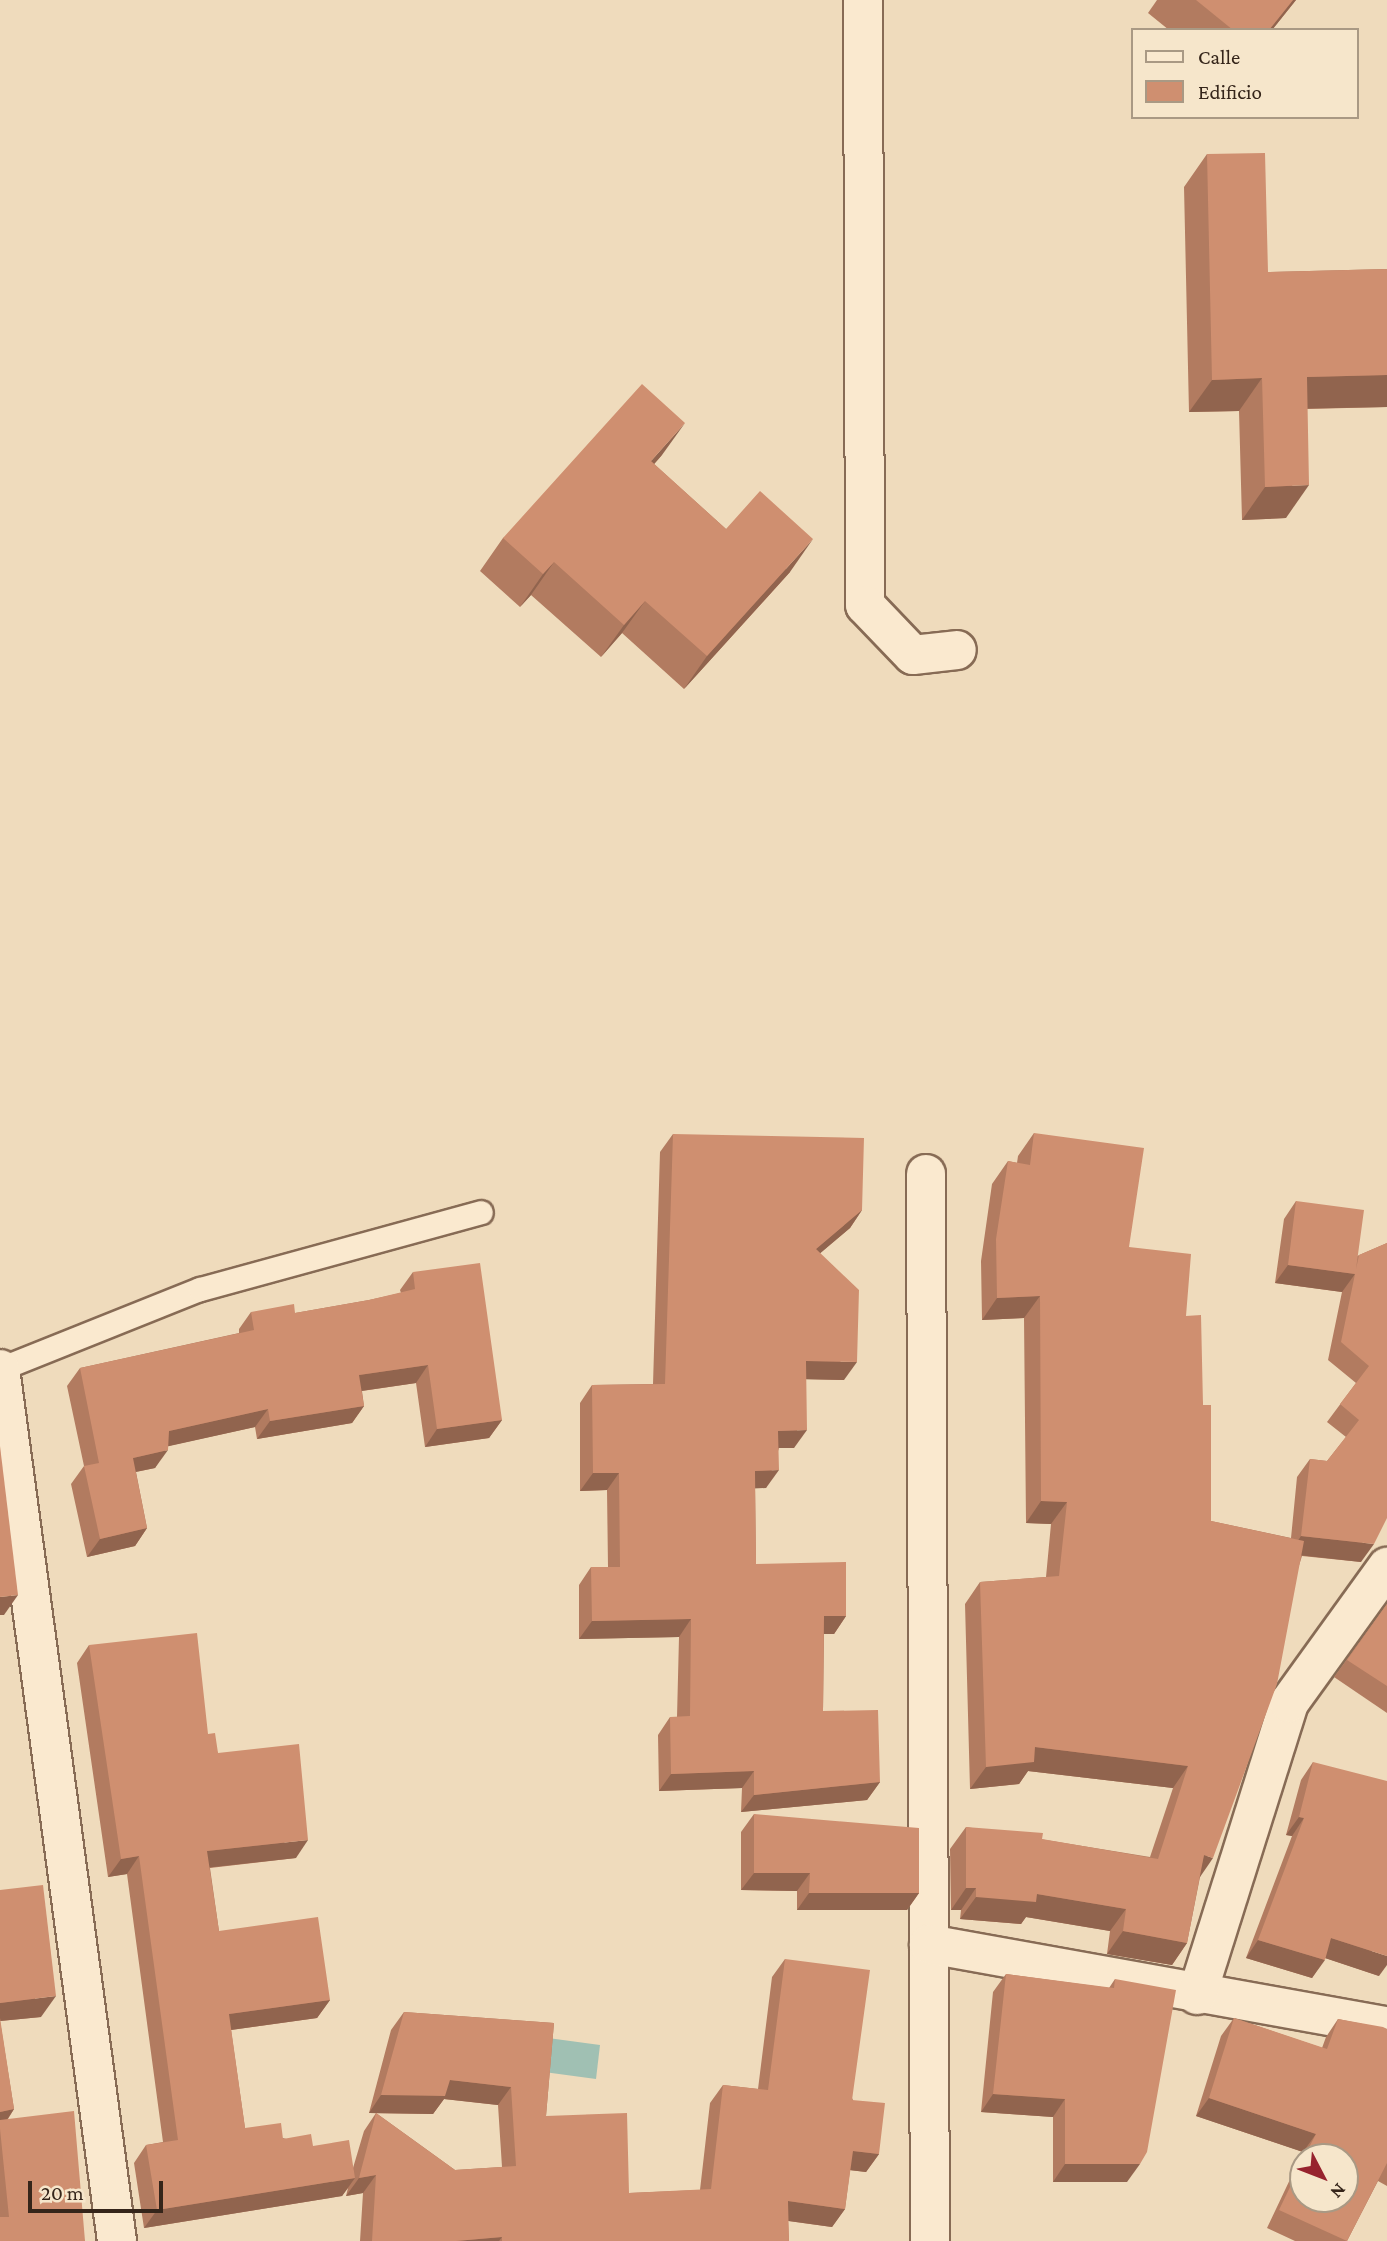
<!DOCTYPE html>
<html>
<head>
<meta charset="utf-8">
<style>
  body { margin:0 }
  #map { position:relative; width:1387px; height:2241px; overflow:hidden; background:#efdbbc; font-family:"Crimson Pro",serif }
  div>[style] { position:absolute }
  .water>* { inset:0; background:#a0c0b3 }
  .roads { filter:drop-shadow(2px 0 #876b55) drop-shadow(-2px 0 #876b55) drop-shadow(0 2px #876b55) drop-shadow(0 -2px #876b55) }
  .lane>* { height:23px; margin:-11.5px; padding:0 11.5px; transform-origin:11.5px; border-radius:11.5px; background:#fae9cf }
  .street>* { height:38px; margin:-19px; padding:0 19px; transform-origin:19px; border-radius:19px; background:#fae9cf }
  .wall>* { inset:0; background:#b27b60 }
  .shaded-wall>* { inset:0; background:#91644e }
  .building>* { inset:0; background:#cf8f70 }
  span { translate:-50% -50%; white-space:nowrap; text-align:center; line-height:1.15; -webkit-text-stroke:7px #f6e6cb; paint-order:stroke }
  .legend { position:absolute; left:1131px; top:28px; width:228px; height:91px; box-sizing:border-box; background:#f6e6cb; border:2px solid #a99984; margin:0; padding:9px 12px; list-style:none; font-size:21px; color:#35251a }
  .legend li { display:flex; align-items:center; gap:14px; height:35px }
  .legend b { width:35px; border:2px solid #a99984 }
  .north { position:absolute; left:1289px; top:2143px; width:70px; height:70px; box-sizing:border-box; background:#f6e6cb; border:2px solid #a99984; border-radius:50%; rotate:132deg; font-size:19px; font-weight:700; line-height:28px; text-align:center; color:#35251a }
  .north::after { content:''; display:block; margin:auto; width:24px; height:32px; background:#97232e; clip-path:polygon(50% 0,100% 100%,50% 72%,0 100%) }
  .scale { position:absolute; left:28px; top:2181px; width:135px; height:32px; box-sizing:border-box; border:4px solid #35251a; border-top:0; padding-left:9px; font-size:21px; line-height:24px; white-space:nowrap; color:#35251a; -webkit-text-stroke:5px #f6e6cb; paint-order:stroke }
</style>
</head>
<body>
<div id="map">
  <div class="water">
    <i style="clip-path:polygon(548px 2038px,600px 2045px,596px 2079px,544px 2072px)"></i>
  </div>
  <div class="roads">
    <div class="lane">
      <i style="left:2px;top:1368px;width:213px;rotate:-21.8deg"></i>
      <i style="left:200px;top:1289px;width:291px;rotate:-15.3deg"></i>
    </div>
    <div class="street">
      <i style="left:863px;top:0;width:605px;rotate:89.81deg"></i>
      <i style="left:865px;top:605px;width:69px;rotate:46.2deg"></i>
      <i style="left:913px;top:655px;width:44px;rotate:-6.5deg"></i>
      <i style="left:926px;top:1174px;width:1067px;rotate:89.79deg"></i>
      <i style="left:0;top:1369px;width:880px;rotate:82.36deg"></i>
      <i style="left:929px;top:1944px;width:465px;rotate:10.2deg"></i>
      <i style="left:1197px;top:1995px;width:306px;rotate:-72.5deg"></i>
      <i style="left:1289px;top:1703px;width:168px;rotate:-54.2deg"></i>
    </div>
  </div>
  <div class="wall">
    <i style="clip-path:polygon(1157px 0,1296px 0,1272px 30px,1169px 30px,1148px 13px)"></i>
    <i style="clip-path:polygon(1207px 154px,1268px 272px,1387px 269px,1387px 407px,1307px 409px,1286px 518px,1242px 520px,1239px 411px,1189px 412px,1184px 187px)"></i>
    <i style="clip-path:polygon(662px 455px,654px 464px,726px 529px,790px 572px,684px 689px,622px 633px,601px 657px,531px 595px,520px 607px,480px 571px,503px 538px)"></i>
    <i style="clip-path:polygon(1034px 1133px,1186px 1316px,1203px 1405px,1211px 1521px,1291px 1538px,1297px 1477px,1310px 1459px,1327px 1461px,1346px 1437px,1327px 1422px,1356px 1383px,1328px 1360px,1342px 1292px,1275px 1283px,1284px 1219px,1296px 1201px,1357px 1256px,1387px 1243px,1361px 1562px,1302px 1556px,1200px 1877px,1187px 1943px,1172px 1965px,1107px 1954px,1110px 1931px,1026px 1917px,1021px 1924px,960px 1919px,961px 1910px,951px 1910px,950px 1849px,966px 1827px,1150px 1857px,1173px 1788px,1028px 1771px,1019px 1784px,970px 1789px,965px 1604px,980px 1582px,1046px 1577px,1051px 1524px,1026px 1523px,1024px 1318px,982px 1320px,981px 1261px,992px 1184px,1008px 1161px,1017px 1163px,1018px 1156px)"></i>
    <i style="clip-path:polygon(673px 1134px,862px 1210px,850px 1228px,820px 1253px,844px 1380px,806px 1379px,794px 1448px,779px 1448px,766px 1488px,755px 1488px,756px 1564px,846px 1616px,834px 1634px,824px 1634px,823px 1711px,880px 1782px,867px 1800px,741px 1812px,742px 1788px,659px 1791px,658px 1735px,670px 1717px,677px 1717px,679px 1637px,579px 1639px,579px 1585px,591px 1567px,608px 1567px,607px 1490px,580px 1491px,580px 1403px,592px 1385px,653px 1384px,660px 1152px)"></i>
    <i style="clip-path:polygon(413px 1272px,502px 1420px,489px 1438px,425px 1447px,416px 1383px,362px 1391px,364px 1406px,352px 1423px,257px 1439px,255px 1427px,168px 1446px,155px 1468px,136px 1472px,147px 1528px,135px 1546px,87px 1557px,71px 1484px,84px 1466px,67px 1386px,80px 1368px,239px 1333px,239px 1329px,251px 1312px,295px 1313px,369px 1300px,401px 1293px,400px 1290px)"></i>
    <i style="clip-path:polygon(1387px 1604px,1387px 1713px,1334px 1677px)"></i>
    <i style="clip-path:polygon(89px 1645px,208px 1734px,218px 1753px,296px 1858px,210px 1868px,219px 1931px,330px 2000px,317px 2018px,231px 2030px,245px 2128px,313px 2146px,353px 2168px,364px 2131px,376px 2113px,455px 2170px,502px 2167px,498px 2105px,444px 2099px,433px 2114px,369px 2113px,391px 2030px,404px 2012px,554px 2023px,546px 2116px,629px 2193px,700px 2190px,710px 2103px,723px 2085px,758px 2089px,772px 1977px,785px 1959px,879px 2154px,866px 2172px,850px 2170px,845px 2209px,832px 2227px,788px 2221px,789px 2241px,360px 2241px,363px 2193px,346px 2196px,348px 2188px,342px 2196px,144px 2228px,134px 2163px,146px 2145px,163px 2142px,127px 1874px,108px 1877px,77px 1663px)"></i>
    <i style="clip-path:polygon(1313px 1762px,1379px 1976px,1325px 1958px,1312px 1978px,1246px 1958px,1292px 1836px,1286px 1835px,1301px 1780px)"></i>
    <i style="clip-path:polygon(754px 1814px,919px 1893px,907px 1910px,797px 1910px,797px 1891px,741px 1890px,741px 1832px)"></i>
    <i style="clip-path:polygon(0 1890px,41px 2017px,0 2021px,14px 2109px,8px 2119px,85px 2241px,0 2241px)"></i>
    <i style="clip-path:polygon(1006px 1974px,1109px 1988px,1115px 1979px,1127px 2182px,1053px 2182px,1053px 2117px,981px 2112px,993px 1992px)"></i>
    <i style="clip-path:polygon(evenodd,1234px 2018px,1322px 2048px,1326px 2037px,1338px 2019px,1387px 2029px,1387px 2186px,1378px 2181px,1347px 2241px,1295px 2241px,1267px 2228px,1303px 2152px,1196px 2116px,1221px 2036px,1234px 2018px,1303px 2157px,1345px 2157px,1303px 2199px,1303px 2157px)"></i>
  </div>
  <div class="shaded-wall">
    <i style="clip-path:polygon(1293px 0,1296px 0,1272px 30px,1269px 30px)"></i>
    <i style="clip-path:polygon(1387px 375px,1387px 407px,1284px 409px,1307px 377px)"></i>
    <i style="clip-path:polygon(1262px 378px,1239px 411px,1189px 412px,1212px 380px)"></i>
    <i style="clip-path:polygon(685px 423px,662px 455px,628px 494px,651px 461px)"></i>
    <i style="clip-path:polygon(1309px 485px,1286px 518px,1242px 520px,1265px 487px)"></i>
    <i style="clip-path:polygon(813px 539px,790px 572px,684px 689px,707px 656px)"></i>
    <i style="clip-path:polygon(554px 562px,531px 595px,520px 607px,543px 574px)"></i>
    <i style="clip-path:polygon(645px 601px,622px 633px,601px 657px,624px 625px)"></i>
    <i style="clip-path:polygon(862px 1210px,850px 1228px,804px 1267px,816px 1249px)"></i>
    <i style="clip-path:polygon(1288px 1265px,1355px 1274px,1342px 1292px,1275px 1283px)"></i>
    <i style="clip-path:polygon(1040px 1296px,1024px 1318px,982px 1320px,997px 1298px)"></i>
    <i style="clip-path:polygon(806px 1361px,857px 1362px,844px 1380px,793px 1379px)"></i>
    <i style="clip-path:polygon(428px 1365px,416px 1383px,347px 1393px,359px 1375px)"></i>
    <i style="clip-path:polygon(364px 1406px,352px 1423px,257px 1439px,270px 1421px)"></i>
    <i style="clip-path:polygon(268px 1409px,255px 1427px,156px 1449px,169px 1431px)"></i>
    <i style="clip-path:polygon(502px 1420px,489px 1438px,425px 1447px,437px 1429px)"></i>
    <i style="clip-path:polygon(807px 1430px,794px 1448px,766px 1448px,778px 1431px)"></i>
    <i style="clip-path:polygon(168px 1450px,155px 1468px,120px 1475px,133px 1458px)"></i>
    <i style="clip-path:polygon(779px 1470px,766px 1488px,742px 1489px,755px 1471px)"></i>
    <i style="clip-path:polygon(593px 1473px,619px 1473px,607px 1490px,580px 1491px)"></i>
    <i style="clip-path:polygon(1041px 1501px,1067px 1502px,1051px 1524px,1026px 1523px)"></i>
    <i style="clip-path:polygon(147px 1528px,135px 1546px,87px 1557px,100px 1539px)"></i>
    <i style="clip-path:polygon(1301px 1536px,1374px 1544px,1361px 1562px,1289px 1554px)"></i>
    <i style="clip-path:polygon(18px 1595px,4px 1615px,0 1615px,0 1597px)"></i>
    <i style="clip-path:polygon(824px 1616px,846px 1616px,834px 1634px,812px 1634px)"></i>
    <i style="clip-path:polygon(691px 1619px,679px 1637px,579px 1639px,592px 1621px)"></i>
    <i style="clip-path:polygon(1035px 1747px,1188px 1766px,1173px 1788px,1028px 1771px,1019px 1784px,970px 1789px,986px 1767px)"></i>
    <i style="clip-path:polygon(754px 1771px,742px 1788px,659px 1791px,671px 1774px)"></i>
    <i style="clip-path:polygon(880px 1782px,867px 1800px,741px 1812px,754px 1795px)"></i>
    <i style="clip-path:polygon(1299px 1817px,1304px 1818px,1292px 1836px,1286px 1835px)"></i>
    <i style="clip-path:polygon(308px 1840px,296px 1858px,195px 1869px,207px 1851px)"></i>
    <i style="clip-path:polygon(1204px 1855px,1213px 1858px,1198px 1880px)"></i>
    <i style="clip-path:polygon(139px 1856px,127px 1874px,108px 1877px,121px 1859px)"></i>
    <i style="clip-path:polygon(754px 1873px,810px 1873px,797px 1891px,741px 1890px)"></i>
    <i style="clip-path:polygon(966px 1888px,976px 1888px,961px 1910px,951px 1910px)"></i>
    <i style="clip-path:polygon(809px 1893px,919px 1893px,907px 1910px,797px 1910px)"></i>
    <i style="clip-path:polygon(1037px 1894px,1126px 1909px,1110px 1931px,1026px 1917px,1021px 1924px,960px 1919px,976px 1897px)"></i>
    <i style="clip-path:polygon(1123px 1931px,1187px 1943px,1172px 1965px,1107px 1954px)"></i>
    <i style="clip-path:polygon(1331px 1938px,1387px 1956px,1387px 1965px,1379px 1976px,1319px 1956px)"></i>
    <i style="clip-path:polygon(1258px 1940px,1325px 1960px,1312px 1978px,1246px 1958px)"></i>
    <i style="clip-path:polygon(56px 1996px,41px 2017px,0 2021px,0 2003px)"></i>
    <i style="clip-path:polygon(330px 2000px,317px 2018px,216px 2032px,229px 2014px)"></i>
    <i style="clip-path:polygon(450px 2080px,511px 2087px,498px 2105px,444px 2099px,433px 2114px,369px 2113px,381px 2095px)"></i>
    <i style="clip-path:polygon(993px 2094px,1065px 2099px,1053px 2117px,981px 2112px)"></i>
    <i style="clip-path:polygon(1209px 2098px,1316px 2134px,1303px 2152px,1196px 2116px)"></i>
    <i style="clip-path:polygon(14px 2109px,0 2130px,0 2112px)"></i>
    <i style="clip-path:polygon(853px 2151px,879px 2154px,866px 2172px,840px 2169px)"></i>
    <i style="clip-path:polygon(1065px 2164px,1140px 2164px,1127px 2182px,1053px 2182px)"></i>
    <i style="clip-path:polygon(376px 2175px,363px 2193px,346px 2196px,359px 2178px)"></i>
    <i style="clip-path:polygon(355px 2178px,342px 2196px,144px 2228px,157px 2210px)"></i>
    <i style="clip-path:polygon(788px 2201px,845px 2209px,832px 2227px,775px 2219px)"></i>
    <i style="clip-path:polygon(502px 2237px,499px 2241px,456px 2241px)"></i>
  </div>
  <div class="building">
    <i style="clip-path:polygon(1196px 0,1293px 0,1269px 30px,1233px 30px)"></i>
    <i style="clip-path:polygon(1265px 153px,1268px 272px,1387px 269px,1387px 375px,1307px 377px,1309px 485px,1265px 487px,1262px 378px,1212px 380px,1207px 154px)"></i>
    <i style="clip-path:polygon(642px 384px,685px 423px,651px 461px,726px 529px,760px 491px,813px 539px,707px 656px,645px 601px,624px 625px,554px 562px,543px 574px,503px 538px)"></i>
    <i style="clip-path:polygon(1034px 1133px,1144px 1148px,1129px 1247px,1191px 1254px,1186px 1316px,1201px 1315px,1203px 1405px,1211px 1405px,1211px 1521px,1304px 1541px,1277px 1684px,1213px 1858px,1204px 1855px,1187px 1943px,1123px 1931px,1126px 1909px,1037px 1894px,1036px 1902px,976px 1897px,976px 1888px,966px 1888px,966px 1827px,1043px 1833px,1042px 1839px,1158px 1859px,1188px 1766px,1035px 1747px,1034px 1762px,986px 1767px,980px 1582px,1059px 1576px,1067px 1502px,1041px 1501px,1040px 1296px,997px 1298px,996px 1239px,1008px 1161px,1030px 1165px)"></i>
    <i style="clip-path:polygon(673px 1134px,864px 1138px,862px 1210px,816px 1249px,859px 1290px,857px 1362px,806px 1361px,807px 1430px,778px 1431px,779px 1470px,755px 1471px,756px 1564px,846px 1562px,846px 1616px,824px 1616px,823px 1711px,878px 1710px,880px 1782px,754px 1795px,754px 1771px,671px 1774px,670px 1717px,690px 1716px,691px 1619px,592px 1621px,591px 1567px,620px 1567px,619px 1473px,593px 1473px,592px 1385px,665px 1384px)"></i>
    <i style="clip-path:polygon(1296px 1201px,1364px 1210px,1356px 1269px,1359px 1255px,1387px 1243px,1387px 1518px,1374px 1544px,1301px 1536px,1310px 1459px,1327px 1461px,1359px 1420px,1340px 1404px,1369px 1366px,1341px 1342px,1355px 1274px,1288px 1265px)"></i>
    <i style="clip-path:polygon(480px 1263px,502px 1420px,437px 1429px,428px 1365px,359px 1375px,364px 1406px,270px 1421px,268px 1409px,169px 1431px,168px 1450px,133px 1458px,147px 1528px,100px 1539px,84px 1466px,99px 1463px,80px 1368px,254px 1330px,251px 1312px,294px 1304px,295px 1313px,369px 1300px,415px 1289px,413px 1272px)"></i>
    <i style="clip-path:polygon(0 1446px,18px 1595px,0 1597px)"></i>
    <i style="clip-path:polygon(1387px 1604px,1387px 1686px,1347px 1660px)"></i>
    <i style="clip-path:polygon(197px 1633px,208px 1734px,215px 1733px,218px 1753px,299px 1744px,308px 1840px,207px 1851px,219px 1931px,318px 1917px,330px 2000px,229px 2014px,245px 2128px,281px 2123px,283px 2139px,311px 2134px,313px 2146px,349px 2140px,355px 2178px,157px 2210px,146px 2145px,178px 2140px,139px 1856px,121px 1859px,89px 1645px)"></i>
    <i style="clip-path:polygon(1313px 1762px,1387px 1781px,1387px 1956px,1331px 1938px,1325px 1960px,1258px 1940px,1304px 1818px,1299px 1817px)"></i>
    <i style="clip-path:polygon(754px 1814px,919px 1828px,919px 1893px,809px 1893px,810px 1873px,754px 1873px)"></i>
    <i style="clip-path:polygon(43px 1885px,56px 1996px,0 2003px,0 1890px)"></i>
    <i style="clip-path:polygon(785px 1959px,870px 1970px,852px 2100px,885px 2103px,879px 2154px,853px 2151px,845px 2209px,788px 2201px,789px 2241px,502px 2241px,502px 2237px,456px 2241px,372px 2241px,376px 2175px,359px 2178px,376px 2113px,455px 2170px,516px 2166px,511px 2087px,450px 2080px,445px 2096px,381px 2095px,404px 2012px,554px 2023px,546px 2116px,627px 2113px,629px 2193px,711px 2189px,723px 2085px,768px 2090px)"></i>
    <i style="clip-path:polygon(1006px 1974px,1114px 1988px,1115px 1979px,1176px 1990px,1147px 2152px,1140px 2164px,1065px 2164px,1065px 2099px,993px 2094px)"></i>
    <i style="clip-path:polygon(0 2018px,14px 2109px,0 2112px)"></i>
    <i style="clip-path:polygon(1234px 2018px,1327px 2049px,1338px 2019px,1383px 2027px,1387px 2029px,1387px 2163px,1347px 2241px,1279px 2210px,1303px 2160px,1303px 2199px,1345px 2199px,1345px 2157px,1304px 2157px,1316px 2134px,1209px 2098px)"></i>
    <i style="clip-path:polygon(74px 2111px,85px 2241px,0 2241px,0 2217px,9px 2217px,0 2129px,0 2120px)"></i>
  </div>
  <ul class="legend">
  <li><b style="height:9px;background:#fae9cf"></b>Calle</li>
  <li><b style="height:19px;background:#cf8f70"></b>Edificio</li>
  </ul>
  <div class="north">N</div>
  <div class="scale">20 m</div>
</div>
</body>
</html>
